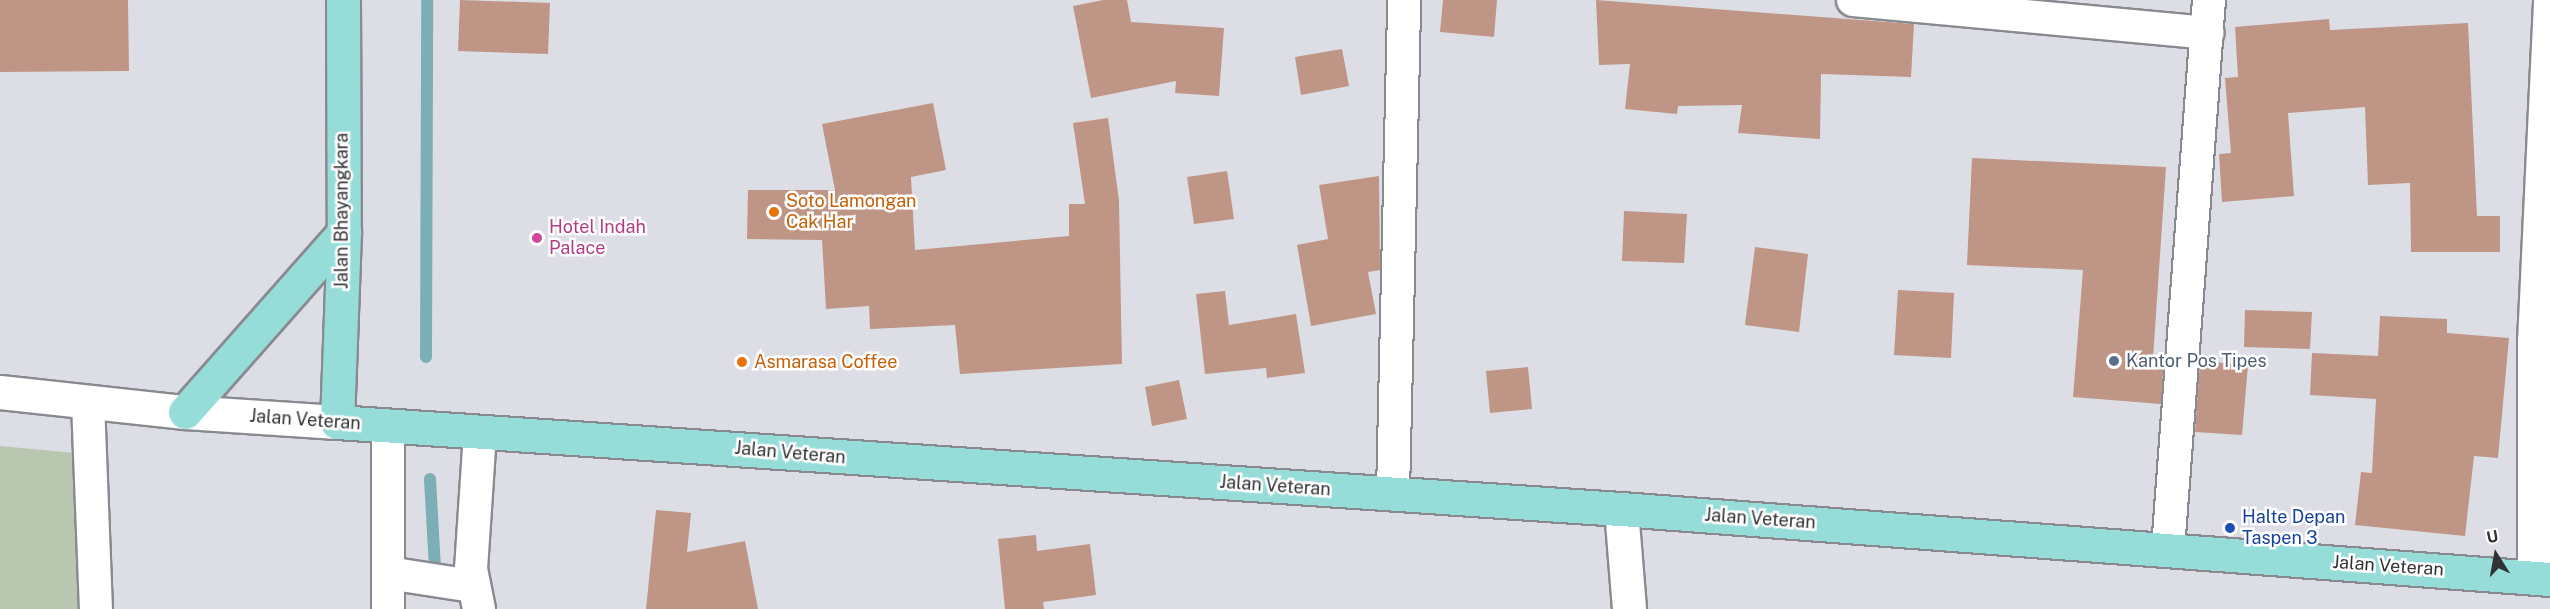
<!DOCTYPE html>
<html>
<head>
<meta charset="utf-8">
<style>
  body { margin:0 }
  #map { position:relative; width:2550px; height:609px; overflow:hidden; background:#dddee5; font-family:"Public Sans",sans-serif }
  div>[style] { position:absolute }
  .green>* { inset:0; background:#b9c6b0 }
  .stream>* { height:12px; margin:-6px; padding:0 6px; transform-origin:6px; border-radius:6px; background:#7caeb6 }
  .building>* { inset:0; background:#bf9586 }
  .roads { filter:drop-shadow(2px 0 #898a90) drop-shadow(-2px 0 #898a90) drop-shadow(0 2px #898a90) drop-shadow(0 -2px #898a90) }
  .street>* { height:32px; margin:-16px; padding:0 16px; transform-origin:16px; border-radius:16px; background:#fff }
  .secondary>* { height:33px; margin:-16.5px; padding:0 16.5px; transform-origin:16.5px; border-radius:16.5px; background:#fff }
  .primary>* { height:33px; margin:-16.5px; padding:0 16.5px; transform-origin:16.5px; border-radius:16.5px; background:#96ddd9 }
  .dots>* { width:16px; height:16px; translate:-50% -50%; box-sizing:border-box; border:3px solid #fff; border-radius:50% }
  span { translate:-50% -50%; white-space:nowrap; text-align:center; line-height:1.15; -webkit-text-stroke:5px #fff; paint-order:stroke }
  .food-label { font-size:18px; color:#c56008 }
  .left { translate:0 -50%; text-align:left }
  .street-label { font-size:18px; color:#313234 }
  .hotel-label { font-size:18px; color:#b23c85 }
  .service-label { font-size:18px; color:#4e5e75 }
  .transit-label { font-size:18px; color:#164399 }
  .north { position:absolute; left:2466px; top:525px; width:60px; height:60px; -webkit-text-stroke:4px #fff; paint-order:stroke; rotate:349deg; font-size:16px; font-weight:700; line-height:24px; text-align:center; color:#313234 }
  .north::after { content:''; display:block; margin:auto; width:21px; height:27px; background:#313234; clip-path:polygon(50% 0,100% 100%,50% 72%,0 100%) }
</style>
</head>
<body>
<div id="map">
  <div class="green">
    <i style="clip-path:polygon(0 446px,75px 453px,78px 609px,0 609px)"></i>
  </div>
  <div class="stream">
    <i style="left:426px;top:357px;width:357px;rotate:-89.8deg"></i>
    <i style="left:430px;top:479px;width:90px;rotate:86.8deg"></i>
  </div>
  <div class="building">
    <i style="clip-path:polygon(0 0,128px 0,129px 71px,0 72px)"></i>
    <i style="clip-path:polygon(460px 0,550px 3px,548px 54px,458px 51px)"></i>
    <i style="clip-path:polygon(1103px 0,1127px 0,1131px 22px,1224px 28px,1219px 96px,1175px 93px,1176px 81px,1091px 98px,1073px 6px)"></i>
    <i style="clip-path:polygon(1443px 0,1497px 0,1494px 37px,1440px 32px)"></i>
    <i style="clip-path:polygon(1596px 0,1914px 24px,1911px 77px,1821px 74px,1820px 139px,1738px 133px,1742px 105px,1678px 106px,1677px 114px,1625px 109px,1630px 64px,1599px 65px)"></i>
    <i style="clip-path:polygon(2329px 19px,2330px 30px,2468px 23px,2477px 216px,2500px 216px,2500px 252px,2411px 252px,2410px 183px,2368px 185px,2365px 107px,2288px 113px,2294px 196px,2222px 202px,2219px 154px,2231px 153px,2225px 78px,2238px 77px,2235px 27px)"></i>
    <i style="clip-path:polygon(1342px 49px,1349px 86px,1301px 95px,1295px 57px)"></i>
    <i style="clip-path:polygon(933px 103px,946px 170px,911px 177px,915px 250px,1069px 236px,1069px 204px,1085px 204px,1073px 123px,1108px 118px,1119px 201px,1122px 364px,960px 374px,955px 325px,870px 329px,869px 306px,826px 309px,822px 240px,747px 239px,748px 190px,835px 190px,822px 124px)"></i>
    <i style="clip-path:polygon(1972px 158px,2166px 167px,2153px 358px,2164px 358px,2161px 404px,2073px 397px,2083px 270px,1967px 265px)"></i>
    <i style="clip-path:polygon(1227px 171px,1234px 219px,1194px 224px,1187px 177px)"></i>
    <i style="clip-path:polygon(1379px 176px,1380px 270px,1368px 272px,1376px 314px,1311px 326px,1297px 245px,1328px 239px,1319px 185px)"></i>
    <i style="clip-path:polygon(1624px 211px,1687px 214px,1684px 263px,1622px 261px)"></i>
    <i style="clip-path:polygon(1755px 247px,1808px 254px,1799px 332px,1745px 325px)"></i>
    <i style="clip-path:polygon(1898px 290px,1954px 293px,1951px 358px,1894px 355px)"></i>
    <i style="clip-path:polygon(1225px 291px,1229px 325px,1296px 314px,1305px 373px,1267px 378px,1266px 368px,1205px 374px,1196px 294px)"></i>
    <i style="clip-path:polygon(2245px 310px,2312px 312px,2310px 349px,2244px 347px)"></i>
    <i style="clip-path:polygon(2380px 316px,2447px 319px,2447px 333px,2509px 338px,2498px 458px,2474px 456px,2465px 536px,2355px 525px,2361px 472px,2372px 473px,2376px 399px,2310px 395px,2312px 353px,2378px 356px)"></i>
    <i style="clip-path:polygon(2200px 361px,2248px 365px,2242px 435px,2195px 432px)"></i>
    <i style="clip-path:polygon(1528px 367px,1532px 409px,1490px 413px,1486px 371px)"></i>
    <i style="clip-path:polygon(1179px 380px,1187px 419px,1152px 426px,1145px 387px)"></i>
    <i style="clip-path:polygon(656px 510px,691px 513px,687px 552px,745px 541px,758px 609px,646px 609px)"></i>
    <i style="clip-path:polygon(1036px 535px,1037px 551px,1090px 544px,1096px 595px,1043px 602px,1044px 609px,1005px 609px,998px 539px)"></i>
  </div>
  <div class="roads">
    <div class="street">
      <i style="left:1853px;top:0;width:356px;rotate:5.3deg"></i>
      <i style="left:88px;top:402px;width:207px;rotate:87.8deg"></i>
      <i style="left:1393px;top:494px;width:494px;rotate:-88.7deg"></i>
      <i style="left:2168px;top:549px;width:551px;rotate:-85.73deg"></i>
      <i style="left:388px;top:573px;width:85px;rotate:8.8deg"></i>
      <i style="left:2534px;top:577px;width:235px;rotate:-90deg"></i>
      <i style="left:2534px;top:342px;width:342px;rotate:-87.3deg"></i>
      <i style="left:388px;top:609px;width:183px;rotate:-90deg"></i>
      <i style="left:479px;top:609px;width:41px;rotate:-101.3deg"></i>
      <i style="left:471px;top:569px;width:137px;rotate:-86.2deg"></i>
    </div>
    <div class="secondary">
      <i style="left:0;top:392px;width:186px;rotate:6.2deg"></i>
      <i style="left:185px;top:412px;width:152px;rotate:3.8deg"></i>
      <i style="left:1621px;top:509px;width:100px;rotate:85.4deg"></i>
    </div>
    <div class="primary">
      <i style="left:343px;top:0;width:232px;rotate:89.8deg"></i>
      <i style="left:344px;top:232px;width:190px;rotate:92.1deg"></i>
      <i style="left:337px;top:422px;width:1287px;rotate:3.88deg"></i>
      <i style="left:1621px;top:509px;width:932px;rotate:4.31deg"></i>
      <i style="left:185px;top:412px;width:240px;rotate:-48.5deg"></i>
    </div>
  </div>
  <div class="dots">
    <i style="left:774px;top:212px;background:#e8710a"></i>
    <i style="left:537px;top:238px;background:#d1479c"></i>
    <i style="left:2114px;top:361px;background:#5c6f8a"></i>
    <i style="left:742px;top:362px;background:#e8710a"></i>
    <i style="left:2230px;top:528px;background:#1a4fb4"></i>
  </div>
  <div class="food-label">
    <span class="left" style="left:786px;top:212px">Soto Lamongan<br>Cak Har</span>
    <span class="left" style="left:754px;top:362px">Asmarasa Coffee</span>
  </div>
  <div class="street-label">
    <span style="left:342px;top:211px;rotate:-90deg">Jalan Bhayangkara</span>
    <span style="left:305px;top:420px;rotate:4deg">Jalan Veteran</span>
    <span style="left:790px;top:453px;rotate:5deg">Jalan Veteran</span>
    <span style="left:1275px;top:486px;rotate:4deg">Jalan Veteran</span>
    <span style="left:1760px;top:519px;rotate:4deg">Jalan Veteran</span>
    <span style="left:2388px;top:566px;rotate:4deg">Jalan Veteran</span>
  </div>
  <div class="hotel-label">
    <span class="left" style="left:549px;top:238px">Hotel Indah<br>Palace</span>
  </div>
  <div class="service-label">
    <span class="left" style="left:2126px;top:361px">Kantor Pos Tipes</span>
  </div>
  <div class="transit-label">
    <span class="left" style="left:2242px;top:528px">Halte Depan<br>Taspen 3</span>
  </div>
  <div class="north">U</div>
</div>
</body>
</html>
